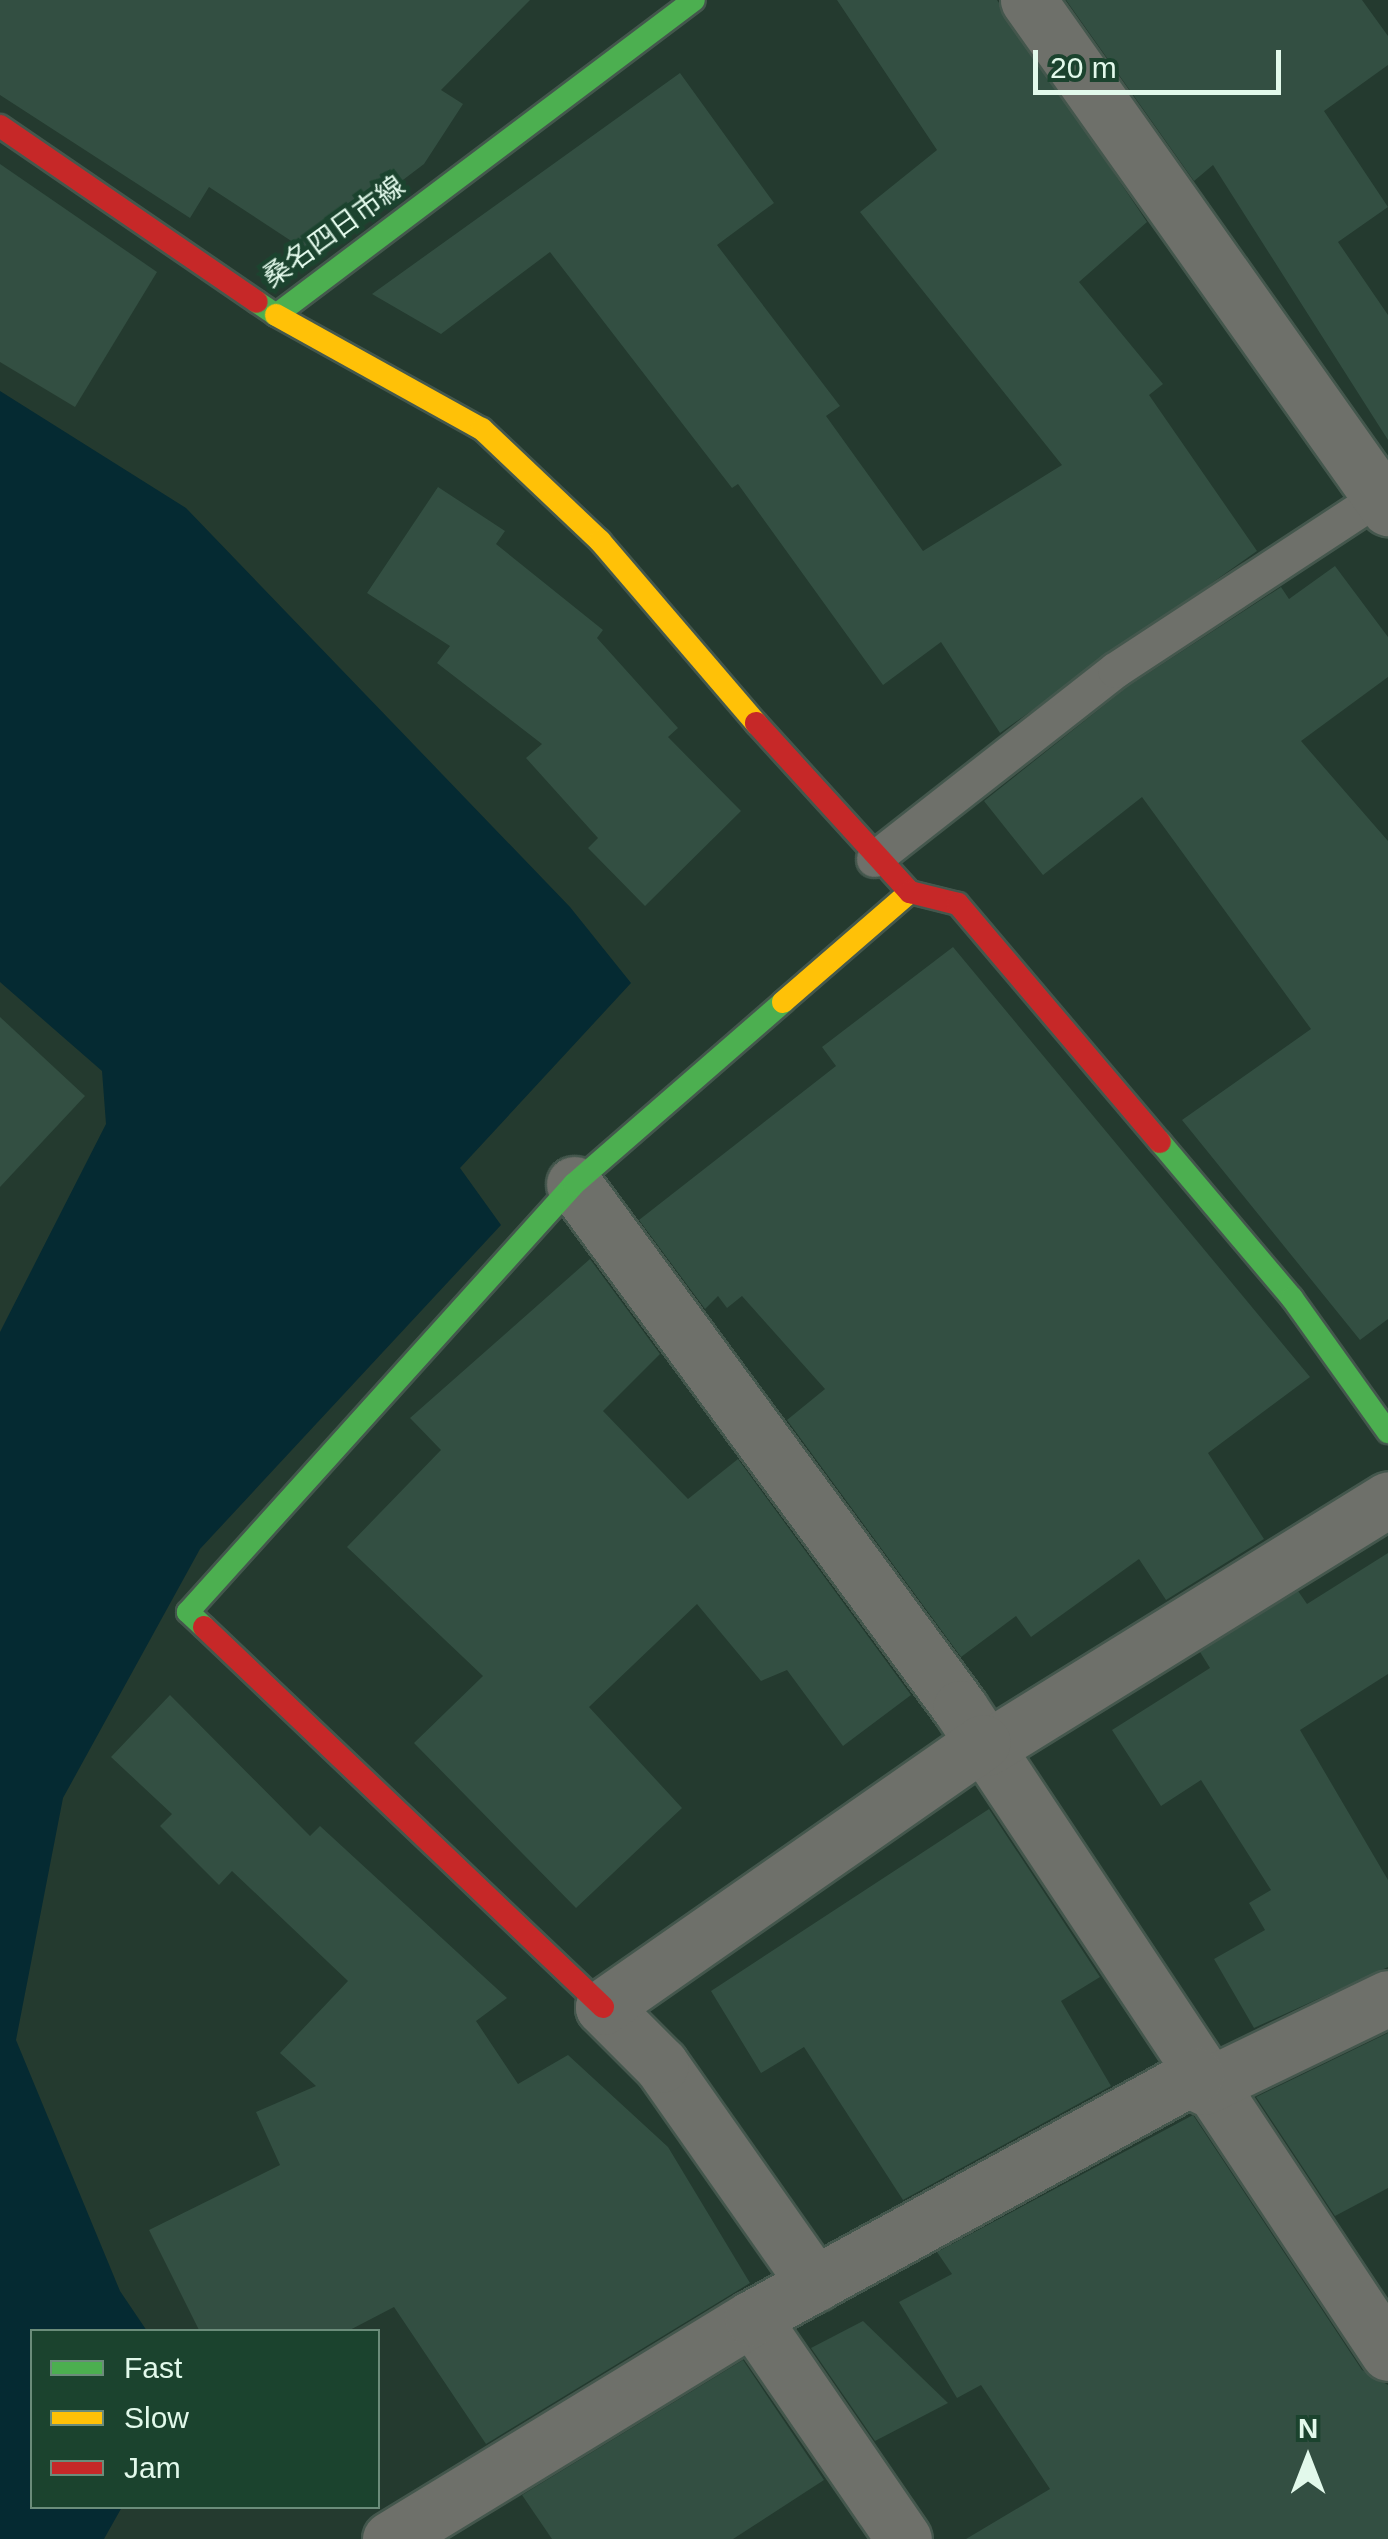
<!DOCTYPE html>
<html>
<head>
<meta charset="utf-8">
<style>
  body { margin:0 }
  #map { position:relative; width:1388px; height:2539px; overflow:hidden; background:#243a2f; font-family:Arial,"Noto Sans JP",sans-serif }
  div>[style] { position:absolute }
  .water>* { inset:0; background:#052a32 }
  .building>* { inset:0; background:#334f42 }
  .roads { filter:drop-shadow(2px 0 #44574d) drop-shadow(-2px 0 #44574d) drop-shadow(0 2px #44574d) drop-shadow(0 -2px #44574d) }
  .lane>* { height:35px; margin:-17.5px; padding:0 17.5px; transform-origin:17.5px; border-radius:17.5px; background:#6e706a }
  .street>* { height:55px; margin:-27.5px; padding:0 27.5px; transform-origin:27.5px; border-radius:27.5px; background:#6e706a }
  .fast>* { height:22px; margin:-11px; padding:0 11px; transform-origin:11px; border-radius:11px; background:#4caf50 }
  .slow>* { height:22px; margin:-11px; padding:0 11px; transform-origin:11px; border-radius:11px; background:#ffc107 }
  .jam>* { height:22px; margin:-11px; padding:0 11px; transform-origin:11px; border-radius:11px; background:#c62828 }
  span { translate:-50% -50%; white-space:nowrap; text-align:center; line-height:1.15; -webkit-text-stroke:9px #1b432e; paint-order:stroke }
  .street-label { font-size:28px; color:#e2f9eb }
  .legend { position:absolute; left:30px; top:2329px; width:350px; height:180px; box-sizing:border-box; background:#1b432e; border:2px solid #6b8c7a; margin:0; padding:12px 18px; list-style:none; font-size:30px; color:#e2f9eb }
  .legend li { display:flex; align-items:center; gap:20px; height:50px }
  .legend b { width:50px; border:2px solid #6b8c7a }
  .north { position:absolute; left:1258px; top:2409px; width:100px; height:100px; -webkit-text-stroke:8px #1b432e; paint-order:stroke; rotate:0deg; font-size:28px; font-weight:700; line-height:40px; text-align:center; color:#e2f9eb }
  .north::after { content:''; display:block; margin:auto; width:35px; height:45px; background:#e2f9eb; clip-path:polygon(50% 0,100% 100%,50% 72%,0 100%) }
  .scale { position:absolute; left:1033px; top:50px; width:248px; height:45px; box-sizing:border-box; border:5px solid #e2f9eb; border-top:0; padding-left:12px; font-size:30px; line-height:35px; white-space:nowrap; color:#e2f9eb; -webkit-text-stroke:8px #1b432e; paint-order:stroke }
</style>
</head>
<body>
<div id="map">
  <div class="water">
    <i style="clip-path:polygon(0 391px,186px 508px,570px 907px,631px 983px,460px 1168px,501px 1225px,200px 1549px,63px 1798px,16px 2040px,120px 2291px,147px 2331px,32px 2332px,32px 2506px,122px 2507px,104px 2539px,0 2539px,0 1332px,106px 1124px,102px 1071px,0 982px)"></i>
  </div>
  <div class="building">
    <i style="clip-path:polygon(0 0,530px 0,441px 90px,463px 104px,424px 164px,308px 252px,209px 187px,190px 218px,0 95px)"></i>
    <i style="clip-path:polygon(837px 0,997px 0,1147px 222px,1079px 282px,1163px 384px,1149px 395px,1257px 551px,1000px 733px,941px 642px,883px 685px,738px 484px,732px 488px,550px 252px,441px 334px,372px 294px,680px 73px,774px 203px,717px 245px,840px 406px,826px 416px,923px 551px,1062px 465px,860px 212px,937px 150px)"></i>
    <i style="clip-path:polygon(1066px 0,1362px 0,1388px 36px,1388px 65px,1324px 111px,1388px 207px,1338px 242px,1388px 315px,1388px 440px,1213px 165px,1194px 181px)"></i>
    <i style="clip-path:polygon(0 164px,157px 272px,75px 407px,0 362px)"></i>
    <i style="clip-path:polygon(438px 487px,505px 531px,496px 544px,603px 630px,597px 638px,678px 728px,668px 737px,741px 811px,645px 906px,588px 848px,598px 838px,526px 758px,542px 744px,437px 663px,450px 646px,367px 593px)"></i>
    <i style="clip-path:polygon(1335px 566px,1388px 637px,1388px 677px,1301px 741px,1388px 841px,1388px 1319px,1360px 1340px,1182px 1120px,1311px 1029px,1142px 797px,1043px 875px,984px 801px,1127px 687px,1281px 587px,1289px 599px)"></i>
    <i style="clip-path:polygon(953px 947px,1310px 1377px,1208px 1453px,1264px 1539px,1166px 1600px,1139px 1559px,1031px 1637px,1016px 1616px,961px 1657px,787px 1420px,825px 1389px,742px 1296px,727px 1308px,718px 1296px,705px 1309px,639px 1220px,836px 1066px,822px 1047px)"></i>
    <i style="clip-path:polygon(0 1017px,85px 1096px,0 1187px)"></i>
    <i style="clip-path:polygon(590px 1259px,660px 1354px,603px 1411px,688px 1499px,738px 1459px,911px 1695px,843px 1746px,787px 1670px,761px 1681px,697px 1604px,589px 1707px,682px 1808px,576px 1908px,414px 1743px,483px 1676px,347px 1547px,441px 1450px,410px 1418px)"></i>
    <i style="clip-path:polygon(1388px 1553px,1388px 1674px,1300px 1730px,1388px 1880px,1388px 1967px,1254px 2028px,1214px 1959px,1265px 1930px,1249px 1903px,1271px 1890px,1201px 1780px,1161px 1806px,1112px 1730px,1210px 1668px,1200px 1652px,1298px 1591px,1307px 1604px)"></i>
    <i style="clip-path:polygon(170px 1695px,310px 1836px,320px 1826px,507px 1998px,476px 2021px,518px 2084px,568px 2055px,668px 2147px,750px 2283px,486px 2444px,394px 2307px,346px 2332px,200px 2332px,149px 2230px,280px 2165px,256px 2112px,316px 2086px,280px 2053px,348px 1981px,232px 1871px,219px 1885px,160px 1826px,172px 1814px,111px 1757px)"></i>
    <i style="clip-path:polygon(989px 1809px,1100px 1977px,1061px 2001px,1111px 2086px,903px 2200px,804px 2047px,761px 2073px,711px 1991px)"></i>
    <i style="clip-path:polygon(1388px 2033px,1388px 2188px,1335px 2216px,1256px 2097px)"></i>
    <i style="clip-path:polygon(1193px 2115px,1362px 2370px,1388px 2385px,1388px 2539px,966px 2539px,1050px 2489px,981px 2385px,957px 2398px,899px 2302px,952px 2274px,937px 2252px)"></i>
    <i style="clip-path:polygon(863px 2321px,948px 2403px,875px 2441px,811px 2348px)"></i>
    <i style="clip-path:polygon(743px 2360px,824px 2480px,733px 2539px,552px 2539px,522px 2495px)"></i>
  </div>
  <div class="roads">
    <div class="lane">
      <i style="left:874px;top:859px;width:306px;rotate:-38.1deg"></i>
      <i style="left:1115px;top:670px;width:326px;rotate:-33.3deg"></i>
    </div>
    <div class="street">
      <i style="left:1028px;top:0;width:623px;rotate:54.68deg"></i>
      <i style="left:574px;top:1184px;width:651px;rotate:53.62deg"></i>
      <i style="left:960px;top:1708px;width:774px;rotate:56.43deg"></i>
      <i style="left:987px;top:1748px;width:472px;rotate:-31.8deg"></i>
      <i style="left:1204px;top:2087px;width:204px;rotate:-25.8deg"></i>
      <i style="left:815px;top:2284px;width:268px;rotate:-125.1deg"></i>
      <i style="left:661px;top:2065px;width:82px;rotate:-135deg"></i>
      <i style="left:603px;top:2007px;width:463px;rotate:-34.9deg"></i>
      <i style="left:752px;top:2318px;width:268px;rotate:55.5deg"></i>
      <i style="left:390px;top:2539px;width:424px;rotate:-31.4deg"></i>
      <i style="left:752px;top:2318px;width:506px;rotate:-28.69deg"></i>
    </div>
    <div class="fast">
      <i style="left:257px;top:302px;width:23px;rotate:34deg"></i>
      <i style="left:276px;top:315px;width:523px;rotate:-37deg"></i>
      <i style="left:1160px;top:1142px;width:204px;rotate:49.8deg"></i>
      <i style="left:1292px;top:1298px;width:165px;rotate:54.4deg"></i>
      <i style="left:204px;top:1627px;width:22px;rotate:-137deg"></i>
      <i style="left:188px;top:1612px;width:576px;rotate:-47.95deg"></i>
      <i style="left:574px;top:1184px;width:277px;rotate:-41deg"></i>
    </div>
    <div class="slow">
      <i style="left:276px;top:315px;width:235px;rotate:29deg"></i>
      <i style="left:482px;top:429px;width:163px;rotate:43.5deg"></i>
      <i style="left:600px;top:541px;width:240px;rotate:49.4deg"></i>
      <i style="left:783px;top:1002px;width:168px;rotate:-40.9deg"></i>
    </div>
    <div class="jam">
      <i style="left:0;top:126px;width:311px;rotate:34.4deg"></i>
      <i style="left:756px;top:723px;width:229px;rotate:47.7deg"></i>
      <i style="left:910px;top:892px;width:49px;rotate:14deg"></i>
      <i style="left:958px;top:904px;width:312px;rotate:49.7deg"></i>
      <i style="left:204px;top:1627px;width:551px;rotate:43.6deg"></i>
    </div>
  </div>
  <div class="street-label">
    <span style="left:334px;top:232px;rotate:-36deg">桑名四日市線</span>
  </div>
  <ul class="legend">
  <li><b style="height:12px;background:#4caf50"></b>Fast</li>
  <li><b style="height:12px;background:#ffc107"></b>Slow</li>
  <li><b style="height:12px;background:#c62828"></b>Jam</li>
  </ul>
  <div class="north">N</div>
  <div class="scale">20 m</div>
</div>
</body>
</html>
